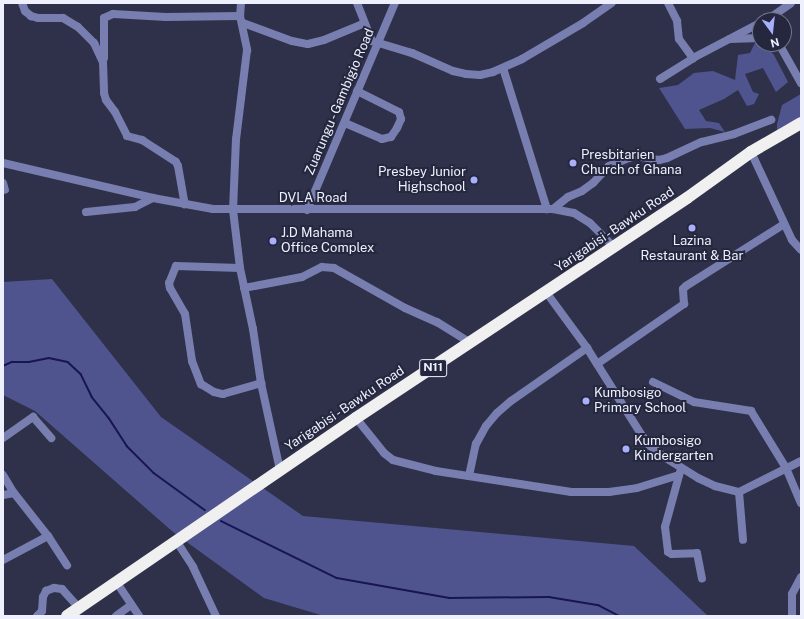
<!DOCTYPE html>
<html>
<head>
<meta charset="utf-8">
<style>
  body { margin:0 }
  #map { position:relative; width:804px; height:619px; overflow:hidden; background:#2e3149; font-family:"Public Sans",sans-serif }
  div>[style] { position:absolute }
  .green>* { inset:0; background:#4f548f }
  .stream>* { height:1.5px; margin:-0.75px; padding:0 0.75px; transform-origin:0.75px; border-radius:0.75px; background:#191453 }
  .minor>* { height:8px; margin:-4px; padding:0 4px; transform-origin:4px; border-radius:4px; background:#787eaf }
  .highway>* { height:12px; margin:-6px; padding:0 6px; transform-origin:6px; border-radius:6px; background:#f0f0f0 }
  .dots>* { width:11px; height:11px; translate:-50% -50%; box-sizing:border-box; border:2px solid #24273e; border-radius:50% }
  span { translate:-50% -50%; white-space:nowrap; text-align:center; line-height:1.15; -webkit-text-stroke:4px #24273e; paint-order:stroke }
  .shield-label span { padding:1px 3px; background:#24273e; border:1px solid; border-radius:3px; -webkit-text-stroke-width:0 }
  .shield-label { font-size:12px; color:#eef0fd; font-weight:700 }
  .street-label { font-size:13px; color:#eef0fd }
  .poi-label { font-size:13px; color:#eef0fd }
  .left { translate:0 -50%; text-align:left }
  .right { translate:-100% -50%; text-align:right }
  .frame { position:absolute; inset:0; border:4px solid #eef0fd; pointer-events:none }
  .north { position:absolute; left:752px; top:12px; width:40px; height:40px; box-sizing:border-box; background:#24273e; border:1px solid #75778a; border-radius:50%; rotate:165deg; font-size:11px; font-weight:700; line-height:16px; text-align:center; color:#eef0fd }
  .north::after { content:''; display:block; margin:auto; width:14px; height:18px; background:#a8b0fc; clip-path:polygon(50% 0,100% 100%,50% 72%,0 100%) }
</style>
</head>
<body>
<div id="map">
  <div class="green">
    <i style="clip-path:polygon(755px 43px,764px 44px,774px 55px,788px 82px,776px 92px,763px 68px,745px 74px,753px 92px,759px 94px,754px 104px,747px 106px,738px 90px,724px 99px,699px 110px,706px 121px,719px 123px,725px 132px,710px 128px,685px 129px,659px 88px,678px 85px,694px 73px,713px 71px,735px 80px,738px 55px,750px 53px)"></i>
    <i style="clip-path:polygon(801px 94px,801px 121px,787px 124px,777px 130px,777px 124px,782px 105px)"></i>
    <i style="clip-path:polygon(52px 279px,161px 417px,303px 516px,634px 546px,708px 616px,324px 616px,264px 598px,173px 532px,35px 411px,3px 395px,3px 282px)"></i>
  </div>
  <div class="stream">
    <i style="left:3px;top:366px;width:10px;rotate:-24deg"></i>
    <i style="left:12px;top:362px;width:17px"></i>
    <i style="left:29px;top:362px;width:20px;rotate:-11deg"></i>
    <i style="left:49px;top:358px;width:19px;rotate:12deg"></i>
    <i style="left:68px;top:362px;width:18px;rotate:43deg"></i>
    <i style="left:81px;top:374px;width:25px;rotate:64deg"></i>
    <i style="left:92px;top:397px;width:27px;rotate:51deg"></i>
    <i style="left:109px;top:418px;width:33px;rotate:57deg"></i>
    <i style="left:127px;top:446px;width:38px;rotate:45deg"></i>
    <i style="left:154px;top:473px;width:63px;rotate:36deg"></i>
    <i style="left:221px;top:521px;width:129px;rotate:26.2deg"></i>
    <i style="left:337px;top:578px;width:114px;rotate:10.1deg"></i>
    <i style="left:449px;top:598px;width:100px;rotate:-0.6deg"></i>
    <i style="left:549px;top:597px;width:50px;rotate:9.3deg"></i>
    <i style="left:598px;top:605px;width:25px;rotate:27deg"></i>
  </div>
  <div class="minor">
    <i style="left:22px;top:3px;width:9px;rotate:69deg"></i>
    <i style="left:25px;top:11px;width:8px;rotate:40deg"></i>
    <i style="left:31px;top:16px;width:7px;rotate:16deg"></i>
    <i style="left:38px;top:18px;width:25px"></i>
    <i style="left:63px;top:18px;width:17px;rotate:31deg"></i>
    <i style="left:78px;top:27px;width:23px;rotate:45deg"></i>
    <i style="left:94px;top:43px;width:21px;rotate:65deg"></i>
    <i style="left:103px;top:62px;width:31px;rotate:88deg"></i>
    <i style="left:104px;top:93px;width:7px;rotate:74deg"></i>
    <i style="left:106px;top:100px;width:15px;rotate:53deg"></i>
    <i style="left:115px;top:112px;width:27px;rotate:63deg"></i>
    <i style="left:127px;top:136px;width:16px;rotate:15deg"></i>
    <i style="left:142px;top:140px;width:40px;rotate:32.9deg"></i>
    <i style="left:176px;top:162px;width:4px;rotate:63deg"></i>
    <i style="left:178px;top:166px;width:39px;rotate:80deg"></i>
    <i style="left:241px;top:3px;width:13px;rotate:94deg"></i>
    <i style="left:240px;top:16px;width:35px;rotate:78deg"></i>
    <i style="left:247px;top:50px;width:90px;rotate:97deg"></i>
    <i style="left:236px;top:139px;width:71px;rotate:92.4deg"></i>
    <i style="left:233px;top:210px;width:58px;rotate:83.1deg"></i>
    <i style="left:240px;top:268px;width:62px;rotate:78deg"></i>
    <i style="left:253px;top:329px;width:55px;rotate:81.6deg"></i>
    <i style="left:261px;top:383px;width:89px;rotate:77.7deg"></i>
    <i style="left:357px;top:3px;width:41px;rotate:68.5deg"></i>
    <i style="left:372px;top:41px;width:42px;rotate:16.7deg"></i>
    <i style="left:412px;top:53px;width:45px;rotate:23.7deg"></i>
    <i style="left:453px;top:71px;width:13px;rotate:13deg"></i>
    <i style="left:466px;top:74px;width:14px;rotate:4deg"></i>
    <i style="left:480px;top:75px;width:13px;rotate:-13deg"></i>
    <i style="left:493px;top:72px;width:32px;rotate:-24deg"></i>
    <i style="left:522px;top:59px;width:71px;rotate:-30.5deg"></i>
    <i style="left:583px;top:23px;width:35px;rotate:-35deg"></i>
    <i style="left:668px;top:3px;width:20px;rotate:63deg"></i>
    <i style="left:677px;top:21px;width:18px;rotate:84deg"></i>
    <i style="left:679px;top:39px;width:24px;rotate:54deg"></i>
    <i style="left:767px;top:20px;width:29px;rotate:-35deg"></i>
    <i style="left:243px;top:23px;width:52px;rotate:20.2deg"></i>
    <i style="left:292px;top:41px;width:16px;rotate:11deg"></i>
    <i style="left:308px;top:44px;width:16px;rotate:-14deg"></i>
    <i style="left:324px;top:40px;width:44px;rotate:-22.5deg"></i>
    <i style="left:730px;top:39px;width:30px;rotate:-2deg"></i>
    <i style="left:779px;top:44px;width:45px;rotate:60.6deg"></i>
    <i style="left:104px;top:58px;width:40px;rotate:-90deg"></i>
    <i style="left:104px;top:18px;width:10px;rotate:-24deg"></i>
    <i style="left:113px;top:14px;width:53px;rotate:3.2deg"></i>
    <i style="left:166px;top:17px;width:74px;rotate:-0.8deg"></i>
    <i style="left:503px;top:68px;width:148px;rotate:72.7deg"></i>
    <i style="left:660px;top:79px;width:39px;rotate:-32deg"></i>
    <i style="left:693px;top:58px;width:76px;rotate:-27.6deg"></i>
    <i style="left:345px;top:123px;width:40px;rotate:23.4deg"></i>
    <i style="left:382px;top:139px;width:9px;rotate:-13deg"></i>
    <i style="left:391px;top:137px;width:11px;rotate:-56deg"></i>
    <i style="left:397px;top:128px;width:10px;rotate:-66deg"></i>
    <i style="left:401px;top:119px;width:7px;rotate:-106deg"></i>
    <i style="left:399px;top:112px;width:47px;rotate:-153.4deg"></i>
    <i style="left:751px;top:152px;width:97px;rotate:65deg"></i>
    <i style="left:792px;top:240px;width:13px;rotate:48deg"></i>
    <i style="left:3px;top:163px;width:154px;rotate:13.1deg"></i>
    <i style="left:153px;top:198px;width:61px;rotate:10.4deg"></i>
    <i style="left:213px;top:209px;width:340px"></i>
    <i style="left:553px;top:209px;width:21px;rotate:11deg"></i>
    <i style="left:574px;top:213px;width:19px;rotate:32deg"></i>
    <i style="left:590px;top:223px;width:34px;rotate:45deg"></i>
    <i style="left:3px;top:183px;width:7px;rotate:74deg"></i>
    <i style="left:553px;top:209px;width:19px;rotate:-39deg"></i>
    <i style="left:568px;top:197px;width:15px;rotate:-23deg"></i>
    <i style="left:582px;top:191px;width:14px;rotate:-36deg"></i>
    <i style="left:593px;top:183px;width:23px;rotate:-47deg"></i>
    <i style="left:609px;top:166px;width:22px;rotate:-22deg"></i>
    <i style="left:629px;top:158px;width:7px;rotate:-16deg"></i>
    <i style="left:636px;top:156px;width:23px;rotate:10deg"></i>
    <i style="left:659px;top:160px;width:8px;rotate:-14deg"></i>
    <i style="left:667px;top:158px;width:38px;rotate:-25deg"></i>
    <i style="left:702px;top:142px;width:33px;rotate:-14deg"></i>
    <i style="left:734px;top:134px;width:40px;rotate:-21deg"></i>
    <i style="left:307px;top:210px;width:225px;rotate:-67deg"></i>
    <i style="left:86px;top:212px;width:49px;rotate:-5.8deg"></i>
    <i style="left:135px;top:207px;width:20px;rotate:-27deg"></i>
    <i style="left:240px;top:268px;width:64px;rotate:-178.2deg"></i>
    <i style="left:176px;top:266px;width:18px;rotate:112deg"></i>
    <i style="left:169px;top:283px;width:5px;rotate:79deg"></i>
    <i style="left:170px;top:288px;width:30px;rotate:60deg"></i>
    <i style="left:185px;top:314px;width:48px;rotate:81.5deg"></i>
    <i style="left:192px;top:361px;width:25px;rotate:69deg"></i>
    <i style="left:201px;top:384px;width:15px;rotate:32deg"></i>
    <i style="left:214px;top:392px;width:9px;rotate:13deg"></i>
    <i style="left:223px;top:394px;width:40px;rotate:-16deg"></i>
    <i style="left:244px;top:288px;width:59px;rotate:-10.7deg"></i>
    <i style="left:302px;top:277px;width:22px;rotate:-27deg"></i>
    <i style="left:322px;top:267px;width:12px;rotate:5deg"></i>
    <i style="left:334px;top:268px;width:81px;rotate:29.4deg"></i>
    <i style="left:405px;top:308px;width:35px;rotate:24deg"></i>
    <i style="left:437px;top:322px;width:39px;rotate:32deg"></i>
    <i style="left:546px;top:292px;width:69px;rotate:53.8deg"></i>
    <i style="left:587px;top:348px;width:102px;rotate:57.9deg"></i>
    <i style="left:641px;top:434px;width:14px;rotate:54deg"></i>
    <i style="left:649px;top:445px;width:21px;rotate:37deg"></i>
    <i style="left:666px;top:458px;width:38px;rotate:32deg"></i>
    <i style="left:698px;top:478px;width:19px;rotate:25deg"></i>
    <i style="left:715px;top:486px;width:25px;rotate:14deg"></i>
    <i style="left:739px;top:492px;width:69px;rotate:-26.6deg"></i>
    <i style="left:597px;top:364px;width:106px;rotate:-34.6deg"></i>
    <i style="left:684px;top:304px;width:15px;rotate:-94deg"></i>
    <i style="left:683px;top:289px;width:4px;rotate:-45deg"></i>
    <i style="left:686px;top:286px;width:116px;rotate:-32.3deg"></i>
    <i style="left:653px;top:382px;width:46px;rotate:26deg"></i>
    <i style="left:694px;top:402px;width:58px;rotate:9deg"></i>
    <i style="left:751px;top:411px;width:67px;rotate:58.4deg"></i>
    <i style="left:786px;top:468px;width:38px;rotate:67deg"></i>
    <i style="left:356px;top:418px;width:45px;rotate:51.3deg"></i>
    <i style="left:384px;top:453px;width:11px;rotate:38deg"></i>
    <i style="left:393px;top:460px;width:44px;rotate:14.3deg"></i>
    <i style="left:436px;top:471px;width:137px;rotate:8.8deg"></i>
    <i style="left:571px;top:492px;width:38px"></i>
    <i style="left:609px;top:492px;width:28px;rotate:-8deg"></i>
    <i style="left:637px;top:488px;width:44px;rotate:-17.2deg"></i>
    <i style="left:3px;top:438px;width:37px;rotate:-35deg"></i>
    <i style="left:33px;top:417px;width:28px;rotate:49deg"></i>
    <i style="left:680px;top:472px;width:57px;rotate:105.3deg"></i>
    <i style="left:665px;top:527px;width:25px;rotate:83deg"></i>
    <i style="left:668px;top:552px;width:4px;rotate:27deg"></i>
    <i style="left:672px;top:554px;width:25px;rotate:-2deg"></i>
    <i style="left:697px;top:553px;width:26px;rotate:79deg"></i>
    <i style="left:3px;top:475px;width:21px;rotate:59deg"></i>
    <i style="left:14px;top:493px;width:55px;rotate:51.7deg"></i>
    <i style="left:48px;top:536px;width:35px;rotate:57deg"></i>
    <i style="left:469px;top:476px;width:33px;rotate:-78deg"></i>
    <i style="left:476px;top:444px;width:21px;rotate:-61deg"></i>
    <i style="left:486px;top:426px;width:17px;rotate:-50deg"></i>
    <i style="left:497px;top:413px;width:18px;rotate:-41deg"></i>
    <i style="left:511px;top:401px;width:93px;rotate:-34.9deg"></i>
    <i style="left:739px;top:492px;width:48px;rotate:85.2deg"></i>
    <i style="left:3px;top:495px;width:11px;rotate:-10deg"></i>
    <i style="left:177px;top:542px;width:30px;rotate:57deg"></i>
    <i style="left:193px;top:567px;width:54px;rotate:64.9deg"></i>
    <i style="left:3px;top:560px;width:51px;rotate:-28.1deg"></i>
    <i style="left:117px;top:583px;width:40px;rotate:56deg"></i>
    <i style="left:37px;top:616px;width:7px;rotate:-45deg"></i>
    <i style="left:42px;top:611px;width:14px;rotate:-86deg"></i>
    <i style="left:43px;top:597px;width:7px;rotate:-63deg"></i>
    <i style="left:46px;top:591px;width:9px;rotate:-21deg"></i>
    <i style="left:54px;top:588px;width:8px;rotate:7deg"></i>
    <i style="left:62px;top:589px;width:25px;rotate:48deg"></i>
    <i style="left:116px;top:616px;width:19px;rotate:-36deg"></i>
    <i style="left:792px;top:616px;width:22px;rotate:-90deg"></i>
    <i style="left:792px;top:594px;width:19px;rotate:-62deg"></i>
  </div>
  <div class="highway">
    <i style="left:67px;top:616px;width:350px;rotate:-34.4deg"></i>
    <i style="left:356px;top:418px;width:397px;rotate:-33.6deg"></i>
    <i style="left:687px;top:198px;width:79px;rotate:-35.7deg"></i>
    <i style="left:751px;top:152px;width:58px;rotate:-30.1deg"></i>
  </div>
  <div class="dots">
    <i style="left:573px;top:163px;background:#a8b0fc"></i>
    <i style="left:474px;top:180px;background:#a8b0fc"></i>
    <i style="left:692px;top:228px;background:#a8b0fc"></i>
    <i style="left:273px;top:241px;background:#a8b0fc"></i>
    <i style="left:586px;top:401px;background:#a8b0fc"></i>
    <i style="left:626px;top:449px;background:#a8b0fc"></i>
  </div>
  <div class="shield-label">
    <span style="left:433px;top:368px">N11</span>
  </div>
  <div class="street-label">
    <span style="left:340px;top:102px;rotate:-67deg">Zuarungu - Gambigio Road</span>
    <span style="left:313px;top:198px">DVLA Road</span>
    <span style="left:615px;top:230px;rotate:-34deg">Yarigabisi - Bawku Road</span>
    <span style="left:345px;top:409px;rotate:-34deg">Yarigabisi - Bawku Road</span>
  </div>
  <div class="poi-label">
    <span class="left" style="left:581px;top:163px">Presbitarien<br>Church of Ghana</span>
    <span class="right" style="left:466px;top:180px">Presbey Junior<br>Highschool</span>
    <span class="left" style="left:281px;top:241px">J.D Mahama<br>Office Complex</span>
    <span style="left:692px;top:249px">Lazina<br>Restaurant &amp; Bar</span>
    <span class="left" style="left:594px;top:401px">Kumbosigo<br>Primary School</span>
    <span class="left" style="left:634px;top:449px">Kumbosigo<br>Kindergarten</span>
  </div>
  <div class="frame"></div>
  <div class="north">N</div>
</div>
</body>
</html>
